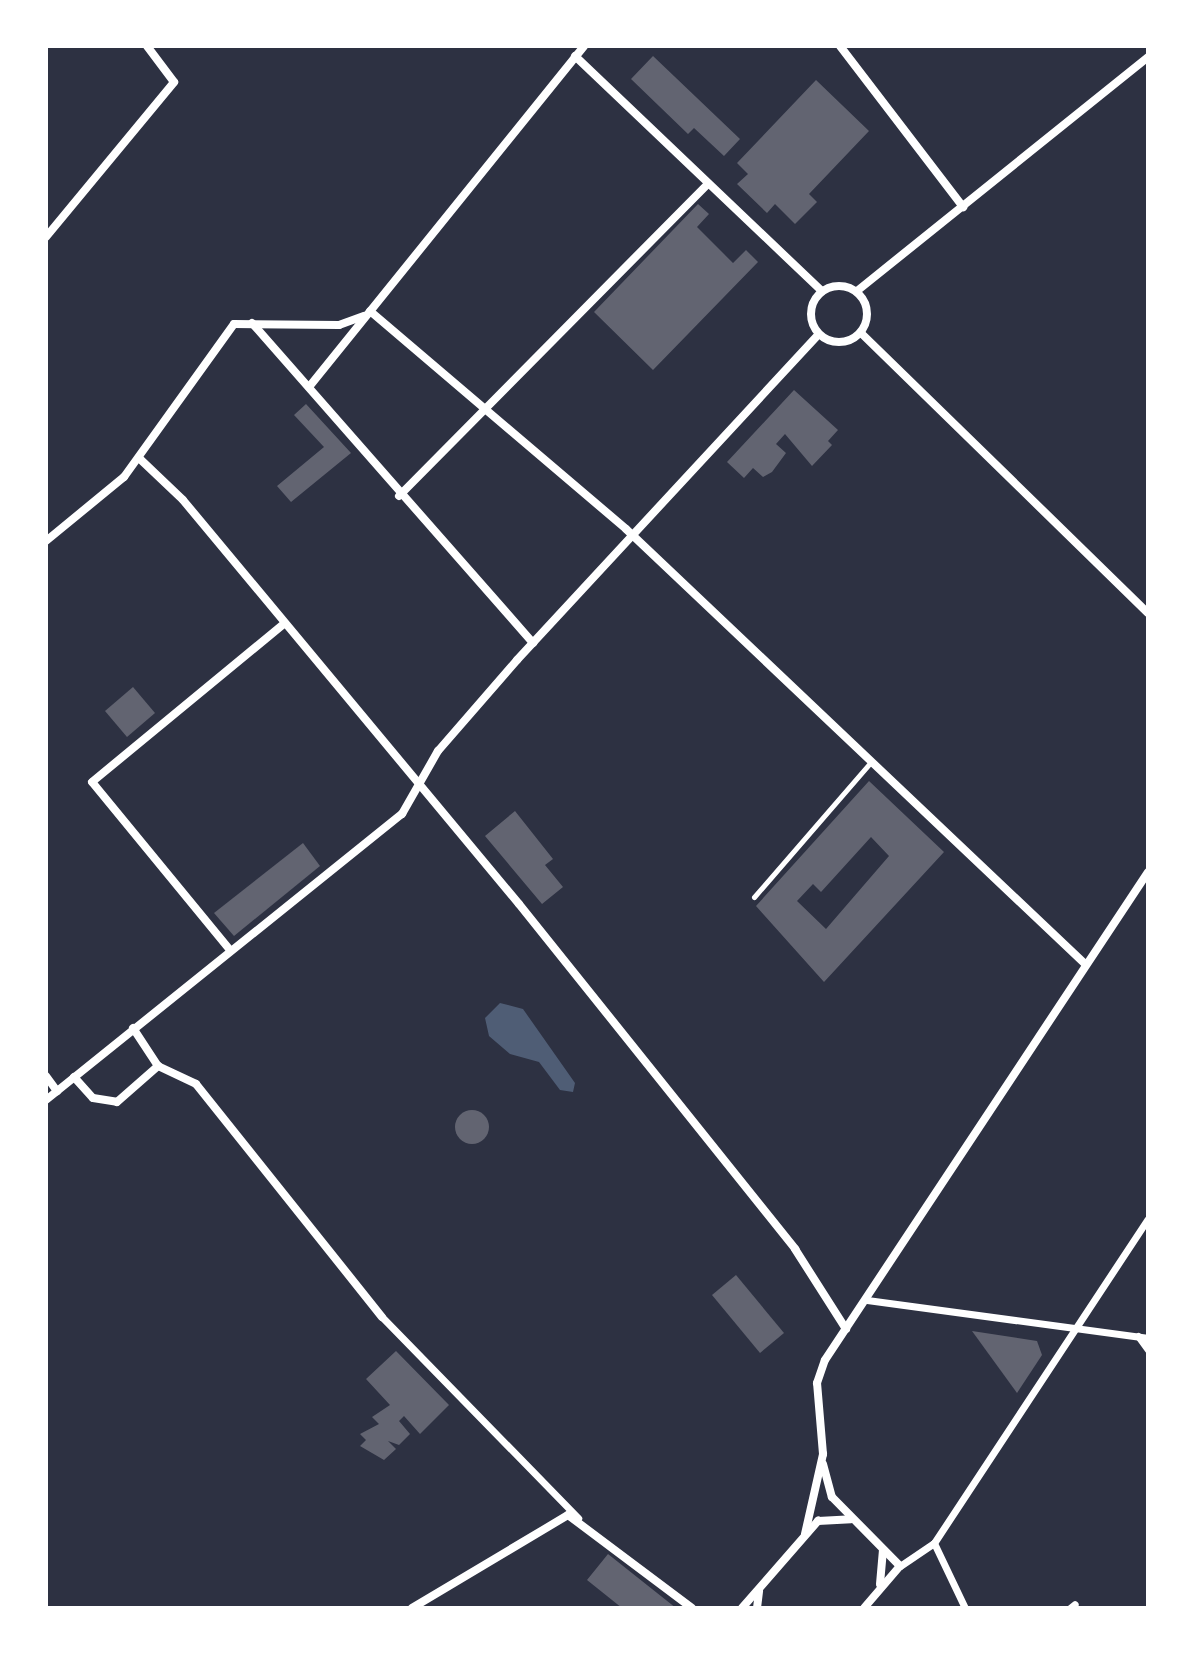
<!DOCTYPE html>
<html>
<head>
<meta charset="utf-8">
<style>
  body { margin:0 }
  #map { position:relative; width:1194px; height:1654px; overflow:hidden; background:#2d3142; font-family:Helvetica,sans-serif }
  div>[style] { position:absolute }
  .water>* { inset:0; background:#4f5d75 }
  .building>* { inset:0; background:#626471 }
  .round { border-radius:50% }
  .service>* { height:5px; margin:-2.5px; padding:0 2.5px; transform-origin:2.5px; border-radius:2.5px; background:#fff }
  .pedestrian>* { height:7px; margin:-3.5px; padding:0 3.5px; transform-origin:3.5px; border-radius:3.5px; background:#fff }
  .minor>* { height:8px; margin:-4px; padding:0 4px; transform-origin:4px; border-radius:4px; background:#fff }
  .minor>.ring { margin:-4px; padding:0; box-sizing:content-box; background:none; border:8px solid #fff; border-radius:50% }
  span { translate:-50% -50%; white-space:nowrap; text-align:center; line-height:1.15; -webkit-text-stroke:7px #fff; paint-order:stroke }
  .frame { position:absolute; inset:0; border:48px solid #fff; pointer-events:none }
</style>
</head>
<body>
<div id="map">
  <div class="water">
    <i style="clip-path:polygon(500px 1003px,523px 1009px,575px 1083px,573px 1092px,560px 1090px,539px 1062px,510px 1054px,489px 1036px,485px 1018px)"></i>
  </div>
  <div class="building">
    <i style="clip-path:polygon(653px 56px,740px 139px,724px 156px,694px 128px,688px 134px,631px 79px)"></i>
    <i style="clip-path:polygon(816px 80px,869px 131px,809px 194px,817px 202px,795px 224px,775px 204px,767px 213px,737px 184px,748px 174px,737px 163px)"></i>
    <i style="clip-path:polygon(698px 204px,709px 214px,697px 227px,733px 263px,746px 250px,758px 262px,653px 370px,594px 312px)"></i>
    <i style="clip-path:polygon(794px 390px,838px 430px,828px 441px,832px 445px,812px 466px,785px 434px,776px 444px,786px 453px,772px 472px,763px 477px,753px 468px,744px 478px,727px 462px)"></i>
    <i style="clip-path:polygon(306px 404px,351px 453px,291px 502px,277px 486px,324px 447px,294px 415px)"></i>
    <i style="clip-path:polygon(133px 687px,155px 713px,127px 737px,105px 711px)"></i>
    <i style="clip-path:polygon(evenodd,869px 781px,944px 852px,824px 982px,756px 906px,869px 781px,871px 837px,889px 856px,826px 929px,797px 901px,813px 884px,821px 892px,871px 837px)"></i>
    <i style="clip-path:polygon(515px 811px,553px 859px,545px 865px,563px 887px,542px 904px,485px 836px)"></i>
    <i style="clip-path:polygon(303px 843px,320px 866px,234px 936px,214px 913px)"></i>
    <i class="round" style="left:455px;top:1110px;width:34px;height:34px"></i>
    <i style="clip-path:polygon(736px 1275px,784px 1333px,760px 1353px,712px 1295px)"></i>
    <i style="clip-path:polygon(972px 1331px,1037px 1341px,1042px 1355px,1017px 1393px)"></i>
    <i style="clip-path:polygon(396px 1351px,449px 1405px,420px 1434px,404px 1416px,399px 1421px,410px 1434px,399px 1445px,388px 1441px,396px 1449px,384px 1460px,360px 1446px,366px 1440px,360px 1434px,379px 1424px,372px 1417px,390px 1405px,366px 1379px)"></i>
    <i style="clip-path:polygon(608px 1554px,647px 1585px,676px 1608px,622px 1608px,587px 1580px)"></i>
  </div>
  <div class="service">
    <i style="left:754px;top:897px;width:177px;rotate:-49.1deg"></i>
  </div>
  <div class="pedestrian">
    <i style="left:867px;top:1300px;width:284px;rotate:7.7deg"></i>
    <i style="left:382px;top:1317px;width:281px;rotate:45.7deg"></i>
    <i style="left:1138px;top:1336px;width:17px;rotate:54deg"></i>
    <i style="left:934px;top:1543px;width:72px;rotate:64.5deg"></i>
    <i style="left:900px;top:1566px;width:41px;rotate:-34.1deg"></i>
    <i style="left:934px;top:1543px;width:388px;rotate:-56.6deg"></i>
    <i style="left:1070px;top:1608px;width:6px;rotate:-39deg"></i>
  </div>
  <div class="minor">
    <i style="left:840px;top:46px;width:203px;rotate:52.6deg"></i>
    <i style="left:575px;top:56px;width:341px;rotate:43.6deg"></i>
    <i style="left:46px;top:237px;width:201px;rotate:-50.4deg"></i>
    <i style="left:174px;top:82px;width:45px;rotate:-126.9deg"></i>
    <i class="ring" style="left:811px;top:286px;width:48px;height:48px"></i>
    <i style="left:857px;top:291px;width:373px;rotate:-38.8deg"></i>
    <i style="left:370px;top:311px;width:336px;rotate:40.4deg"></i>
    <i style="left:626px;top:529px;width:632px;rotate:43.46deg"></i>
    <i style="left:252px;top:323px;width:426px;rotate:48.7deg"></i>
    <i style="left:861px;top:333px;width:401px;rotate:44.3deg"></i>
    <i style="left:309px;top:387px;width:438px;rotate:-51.1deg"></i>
    <i style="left:140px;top:459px;width:59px;rotate:43.6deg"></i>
    <i style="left:183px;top:500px;width:525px;rotate:50.25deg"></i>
    <i style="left:519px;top:904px;width:442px;rotate:51.3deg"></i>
    <i style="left:795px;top:1249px;width:95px;rotate:57.5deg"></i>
    <i style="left:399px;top:496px;width:439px;rotate:-45.3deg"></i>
    <i style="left:46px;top:541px;width:101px;rotate:-39.4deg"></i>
    <i style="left:124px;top:477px;width:188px;rotate:-54.3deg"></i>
    <i style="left:234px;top:324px;width:105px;rotate:0.5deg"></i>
    <i style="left:339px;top:325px;width:27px;rotate:-20deg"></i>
    <i style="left:230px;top:950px;width:217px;rotate:-129.4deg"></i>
    <i style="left:92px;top:782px;width:249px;rotate:-39.5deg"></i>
    <i style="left:133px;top:1028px;width:45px;rotate:56.7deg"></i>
    <i style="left:158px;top:1066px;width:42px;rotate:25.3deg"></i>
    <i style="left:196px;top:1084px;width:298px;rotate:51.4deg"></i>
    <i style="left:46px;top:1076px;width:19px;rotate:54deg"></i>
    <i style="left:74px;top:1077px;width:28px;rotate:48deg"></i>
    <i style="left:93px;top:1098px;width:24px;rotate:9deg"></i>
    <i style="left:117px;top:1102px;width:55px;rotate:-41.3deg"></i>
    <i style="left:46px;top:1100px;width:457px;rotate:-38.8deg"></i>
    <i style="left:402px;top:814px;width:73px;rotate:-60.3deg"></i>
    <i style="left:438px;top:751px;width:121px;rotate:-49deg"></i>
    <i style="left:517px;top:660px;width:444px;rotate:-47.2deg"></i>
    <i style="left:823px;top:1464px;width:34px;rotate:75deg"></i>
    <i style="left:832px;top:1497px;width:97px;rotate:45.4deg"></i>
    <i style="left:900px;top:1566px;width:55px;rotate:130.6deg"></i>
    <i style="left:805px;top:1534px;width:82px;rotate:-77.3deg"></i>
    <i style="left:823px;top:1454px;width:71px;rotate:-94.8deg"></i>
    <i style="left:817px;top:1383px;width:24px;rotate:-71deg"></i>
    <i style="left:825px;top:1360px;width:585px;rotate:-56.5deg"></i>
    <i style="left:880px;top:1584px;width:34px;rotate:-85deg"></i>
    <i style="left:412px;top:1608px;width:182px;rotate:-30.8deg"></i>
    <i style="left:568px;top:1515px;width:155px;rotate:36.9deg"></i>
    <i style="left:742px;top:1608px;width:116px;rotate:-48.9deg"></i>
    <i style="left:818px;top:1521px;width:33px;rotate:-3deg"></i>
    <i style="left:757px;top:1608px;width:17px;rotate:-83deg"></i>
  </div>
  <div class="frame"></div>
</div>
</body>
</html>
